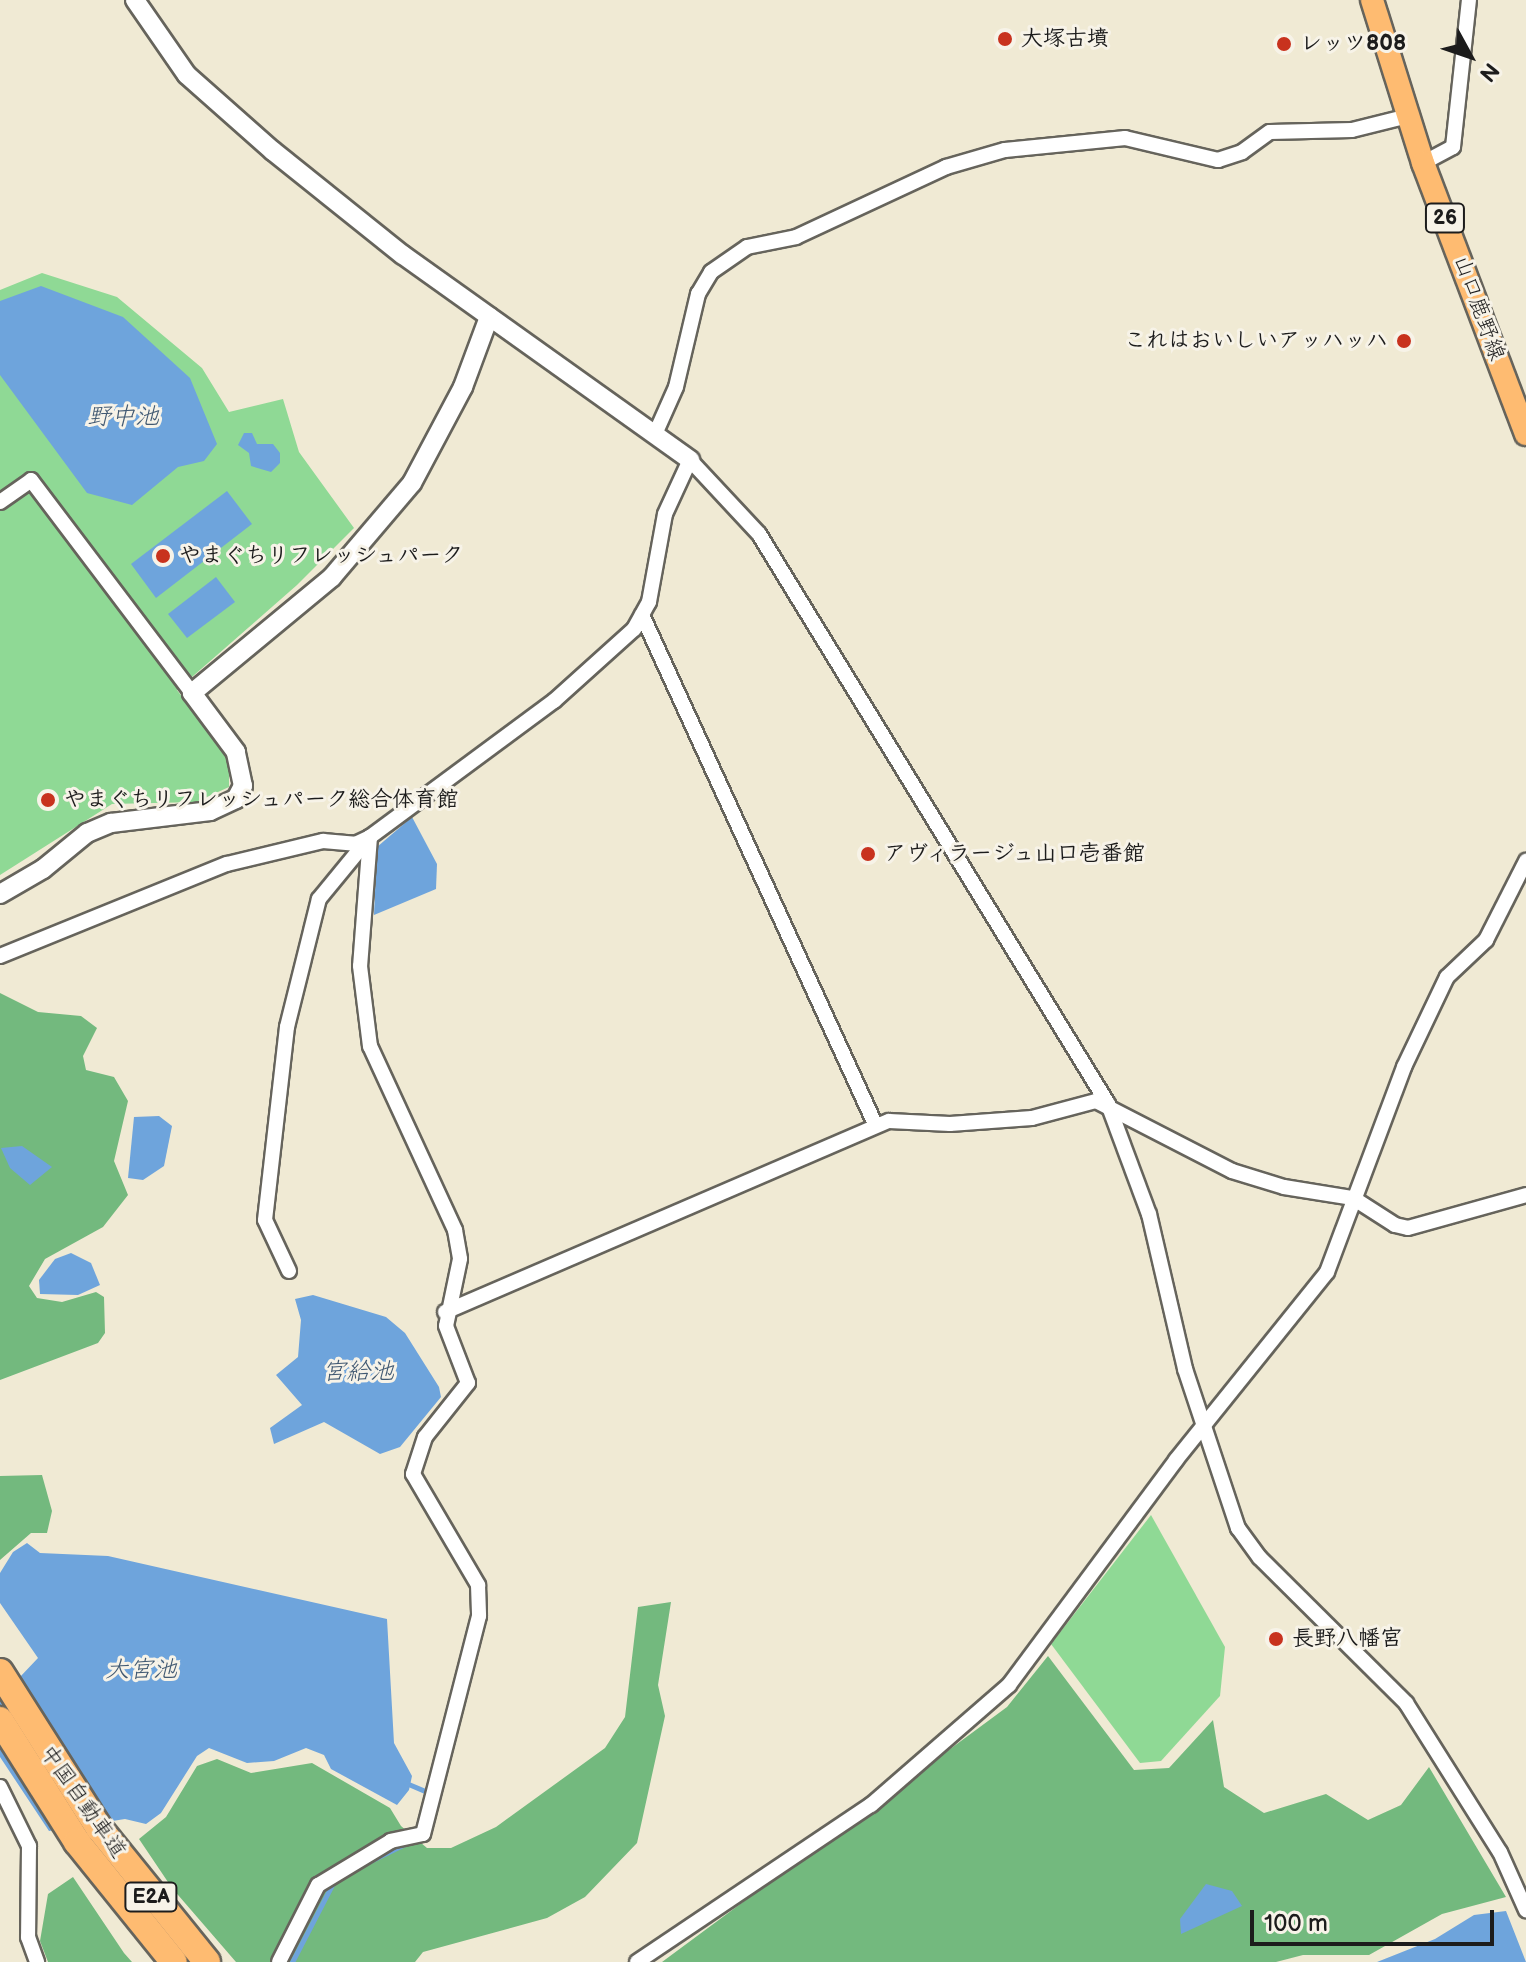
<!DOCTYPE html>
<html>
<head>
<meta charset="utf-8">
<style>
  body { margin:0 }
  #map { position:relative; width:1526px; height:1962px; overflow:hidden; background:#f0ead4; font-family:"Balsamiq Sans","Klee One",sans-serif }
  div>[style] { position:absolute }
  .green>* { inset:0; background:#8fd995 }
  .forest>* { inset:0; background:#73b97e }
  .water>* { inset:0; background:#6ea4dc }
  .stream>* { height:5px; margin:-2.5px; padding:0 2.5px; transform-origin:2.5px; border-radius:2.5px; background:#6ea4dc }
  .roads { filter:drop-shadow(2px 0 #66645c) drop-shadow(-2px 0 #66645c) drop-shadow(0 2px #66645c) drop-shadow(0 -2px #66645c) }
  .minor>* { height:14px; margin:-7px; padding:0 7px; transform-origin:7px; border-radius:7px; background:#fff }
  .tertiary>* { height:18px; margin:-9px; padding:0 9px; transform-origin:9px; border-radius:9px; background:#fff }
  .primary>* { height:22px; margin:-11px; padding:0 11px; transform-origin:11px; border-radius:11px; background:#febb71 }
  .motorway>* { height:26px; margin:-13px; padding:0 13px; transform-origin:13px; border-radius:13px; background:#febb71 }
  .dots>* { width:22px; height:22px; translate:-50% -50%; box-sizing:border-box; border:4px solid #f7f3e8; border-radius:50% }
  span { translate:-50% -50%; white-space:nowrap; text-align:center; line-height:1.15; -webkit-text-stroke:6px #f7f3e8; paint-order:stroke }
  .shield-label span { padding:2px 6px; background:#f7f3e8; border:2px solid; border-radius:6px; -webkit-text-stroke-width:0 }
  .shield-label { font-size:20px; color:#1c1c1c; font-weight:700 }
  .poi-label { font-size:22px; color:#1c1c1c; font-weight:700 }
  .left { translate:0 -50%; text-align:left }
  .right { translate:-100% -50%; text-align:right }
  .street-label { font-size:22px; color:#1c1c1c }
  .water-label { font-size:24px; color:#415972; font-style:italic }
  .north { position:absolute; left:1430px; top:16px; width:80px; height:80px; -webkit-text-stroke:6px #f7f3e8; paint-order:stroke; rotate:130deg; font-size:22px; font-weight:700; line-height:32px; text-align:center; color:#1c1c1c }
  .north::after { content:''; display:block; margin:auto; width:28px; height:36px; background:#1c1c1c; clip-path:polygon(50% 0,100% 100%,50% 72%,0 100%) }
  .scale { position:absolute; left:1250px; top:1910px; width:244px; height:36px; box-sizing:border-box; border:4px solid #1c1c1c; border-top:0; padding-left:10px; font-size:24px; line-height:28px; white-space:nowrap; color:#1c1c1c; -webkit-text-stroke:6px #f7f3e8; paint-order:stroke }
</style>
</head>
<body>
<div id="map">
  <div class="green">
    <i style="clip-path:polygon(42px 273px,117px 297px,202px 368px,229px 412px,283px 399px,299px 452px,354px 528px,297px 585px,177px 690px,229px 760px,229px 787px,196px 802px,112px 804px,0 875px,0 290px)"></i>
    <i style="clip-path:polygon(1151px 1515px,1225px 1647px,1220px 1696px,1161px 1761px,1140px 1763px,1051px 1644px)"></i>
  </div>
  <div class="forest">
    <i style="clip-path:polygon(0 993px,38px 1012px,81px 1016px,97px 1028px,83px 1056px,86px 1070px,114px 1077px,128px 1101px,114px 1161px,128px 1195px,103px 1227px,45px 1259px,29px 1286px,37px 1298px,62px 1302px,96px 1292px,104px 1297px,105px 1333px,98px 1343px,0 1380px)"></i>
    <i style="clip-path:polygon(42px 1475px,52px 1511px,47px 1533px,31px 1533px,0 1560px,0 1476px)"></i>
    <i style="clip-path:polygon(671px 1602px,658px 1685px,665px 1716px,637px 1843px,585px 1897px,547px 1918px,423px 1952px,415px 1962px,236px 1962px,172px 1888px,139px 1839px,166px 1817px,197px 1766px,217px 1759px,251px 1773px,312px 1763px,390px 1808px,401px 1826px,427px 1848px,451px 1848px,496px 1827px,605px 1748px,625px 1717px,638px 1607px)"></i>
    <i style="clip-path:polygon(1048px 1656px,1134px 1770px,1169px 1768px,1213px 1720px,1224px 1787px,1264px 1813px,1326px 1794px,1368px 1820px,1401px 1805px,1429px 1767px,1506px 1897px,1442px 1914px,1369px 1955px,1303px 1955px,1276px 1962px,662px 1962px,1007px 1707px)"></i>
    <i style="clip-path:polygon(73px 1877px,124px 1953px,132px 1962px,48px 1962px,40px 1941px,48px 1894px)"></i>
  </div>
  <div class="water">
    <i style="clip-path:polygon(41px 286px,123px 317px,190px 378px,217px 444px,204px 461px,178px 467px,132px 505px,87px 493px,0 375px,0 301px)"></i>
    <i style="clip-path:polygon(244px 433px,252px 433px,257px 444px,273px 444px,280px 453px,280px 463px,271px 472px,251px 466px,249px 453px,238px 445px)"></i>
    <i style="clip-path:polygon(227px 491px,252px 524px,156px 598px,131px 564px)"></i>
    <i style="clip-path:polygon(216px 577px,235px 602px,187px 638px,168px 614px)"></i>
    <i style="clip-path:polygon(412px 817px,437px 864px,436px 889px,374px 915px,377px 847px)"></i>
    <i style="clip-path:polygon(159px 1116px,172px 1126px,164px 1166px,143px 1180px,128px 1178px,134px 1117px)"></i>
    <i style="clip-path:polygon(22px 1146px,52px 1167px,30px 1185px,10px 1168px,1px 1148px)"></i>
    <i style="clip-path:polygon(71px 1253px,91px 1263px,100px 1285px,78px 1295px,40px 1294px,39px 1280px,55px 1259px)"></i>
    <i style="clip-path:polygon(313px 1295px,386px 1317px,405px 1333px,439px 1387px,441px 1397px,400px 1447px,380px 1454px,324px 1422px,274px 1444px,270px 1428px,302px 1405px,276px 1375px,298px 1357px,301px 1320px,295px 1299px)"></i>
    <i style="clip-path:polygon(27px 1543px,40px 1553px,108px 1556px,387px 1619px,394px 1743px,412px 1776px,409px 1790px,397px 1805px,331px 1769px,324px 1755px,306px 1748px,274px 1761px,247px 1763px,209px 1748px,197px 1756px,161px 1813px,146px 1824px,125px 1819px,49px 1831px,0 1757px,0 1698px,38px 1658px,0 1603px,0 1573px,13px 1552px)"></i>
    <i style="clip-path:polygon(1206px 1884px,1232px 1891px,1242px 1906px,1181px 1934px,1180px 1919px)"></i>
    <i style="clip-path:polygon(1506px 1911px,1526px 1962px,1377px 1962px,1435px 1939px,1474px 1915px)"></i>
  </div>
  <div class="stream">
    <i style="left:406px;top:1783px;width:26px;rotate:23deg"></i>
    <i style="left:366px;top:1863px;width:52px;rotate:-26.1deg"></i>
    <i style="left:292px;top:1962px;width:91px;rotate:-62.6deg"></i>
  </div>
  <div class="roads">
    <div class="minor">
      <i style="left:1423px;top:163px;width:34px;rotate:-28deg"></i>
      <i style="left:1453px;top:147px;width:148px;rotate:-83.8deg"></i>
      <i style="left:656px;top:432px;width:49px;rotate:-66deg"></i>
      <i style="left:676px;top:387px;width:96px;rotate:-76.7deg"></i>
      <i style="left:698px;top:294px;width:26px;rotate:-59deg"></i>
      <i style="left:711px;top:272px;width:44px;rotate:-34.8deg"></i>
      <i style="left:747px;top:247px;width:50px;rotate:-11.5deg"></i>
      <i style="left:796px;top:237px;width:166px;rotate:-25deg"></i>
      <i style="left:946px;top:167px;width:61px;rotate:-16.1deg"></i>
      <i style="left:1005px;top:150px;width:121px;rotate:-5.7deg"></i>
      <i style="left:1125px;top:138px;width:96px;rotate:13.3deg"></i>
      <i style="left:1218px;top:160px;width:25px;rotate:-18deg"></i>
      <i style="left:1242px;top:152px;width:34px;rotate:-36deg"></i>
      <i style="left:1270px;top:132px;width:82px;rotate:-1.4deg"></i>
      <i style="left:1352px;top:130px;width:58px;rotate:-14deg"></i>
      <i style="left:0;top:502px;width:38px;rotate:-35deg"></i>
      <i style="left:31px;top:480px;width:267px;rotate:52.9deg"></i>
      <i style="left:642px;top:615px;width:560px;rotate:65.4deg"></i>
      <i style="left:0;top:956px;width:245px;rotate:-22.1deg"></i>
      <i style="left:227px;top:864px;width:99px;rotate:-13.5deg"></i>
      <i style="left:323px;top:841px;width:32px;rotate:5deg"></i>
      <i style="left:355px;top:844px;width:17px;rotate:-25deg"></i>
      <i style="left:370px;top:837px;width:129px;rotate:94.4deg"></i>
      <i style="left:360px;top:966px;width:81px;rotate:82.9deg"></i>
      <i style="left:370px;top:1046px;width:203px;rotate:65.2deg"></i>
      <i style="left:455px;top:1230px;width:29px;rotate:80deg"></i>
      <i style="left:460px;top:1259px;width:68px;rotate:101.8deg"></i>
      <i style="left:446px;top:1326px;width:61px;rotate:68.9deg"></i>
      <i style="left:468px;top:1383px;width:69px;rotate:128.5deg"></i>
      <i style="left:425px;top:1437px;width:39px;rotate:108deg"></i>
      <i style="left:413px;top:1474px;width:129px;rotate:59.6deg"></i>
      <i style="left:478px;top:1585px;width:31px;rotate:88deg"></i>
      <i style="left:479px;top:1616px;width:225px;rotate:104.4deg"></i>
      <i style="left:423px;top:1834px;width:33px;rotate:168deg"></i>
      <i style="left:391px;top:1841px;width:85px;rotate:148.9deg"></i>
      <i style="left:318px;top:1885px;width:86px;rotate:116.9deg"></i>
      <i style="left:289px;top:1271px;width:56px;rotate:-115.2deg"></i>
      <i style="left:265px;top:1220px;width:194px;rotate:-83.5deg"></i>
      <i style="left:287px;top:1027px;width:132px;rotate:-76deg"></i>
      <i style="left:319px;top:899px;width:80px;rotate:-50.6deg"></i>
      <i style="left:370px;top:837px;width:229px;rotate:-36.5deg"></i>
      <i style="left:554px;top:701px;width:108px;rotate:-42deg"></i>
      <i style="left:634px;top:629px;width:31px;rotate:-61deg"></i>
      <i style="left:649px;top:602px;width:89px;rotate:-79.7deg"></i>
      <i style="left:665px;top:514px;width:60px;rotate:-65.2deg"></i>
      <i style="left:690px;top:460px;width:101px;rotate:47deg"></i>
      <i style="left:759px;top:534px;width:668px;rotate:58.52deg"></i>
      <i style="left:1108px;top:1104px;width:117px;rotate:69.6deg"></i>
      <i style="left:1149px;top:1214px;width:159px;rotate:76.9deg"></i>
      <i style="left:1185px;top:1369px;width:168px;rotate:71.6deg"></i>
      <i style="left:1238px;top:1528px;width:37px;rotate:54deg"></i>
      <i style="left:1260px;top:1558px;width:206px;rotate:44.8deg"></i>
      <i style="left:1406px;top:1703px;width:176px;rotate:57.8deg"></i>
      <i style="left:1500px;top:1852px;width:64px;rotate:65.9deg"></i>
      <i style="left:445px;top:1312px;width:483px;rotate:-23.3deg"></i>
      <i style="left:889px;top:1121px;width:61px;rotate:2.8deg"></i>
      <i style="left:950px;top:1124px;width:82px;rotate:-4.2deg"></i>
      <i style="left:1032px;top:1118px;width:66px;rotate:-14.9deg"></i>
      <i style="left:1096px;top:1101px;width:153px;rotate:27.2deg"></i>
      <i style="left:1232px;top:1171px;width:54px;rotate:17.1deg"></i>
      <i style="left:1284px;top:1187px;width:70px;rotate:9.1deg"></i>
      <i style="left:1353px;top:1198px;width:50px;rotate:32.7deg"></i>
      <i style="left:1395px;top:1225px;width:13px;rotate:13deg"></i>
      <i style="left:1408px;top:1228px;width:123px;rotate:-15.6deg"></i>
      <i style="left:0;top:1787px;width:66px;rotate:63.8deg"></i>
      <i style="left:29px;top:1846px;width:91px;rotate:90.6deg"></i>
      <i style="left:28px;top:1937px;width:27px;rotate:70deg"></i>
      <i style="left:637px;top:1962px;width:282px;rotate:-33.9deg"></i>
      <i style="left:871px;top:1805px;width:183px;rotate:-41deg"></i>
      <i style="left:1009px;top:1685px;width:280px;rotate:-53.4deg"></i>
      <i style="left:1176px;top:1460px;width:241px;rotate:-51.2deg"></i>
      <i style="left:1327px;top:1272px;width:219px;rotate:-69.4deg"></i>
      <i style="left:1404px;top:1067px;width:100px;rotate:-64.5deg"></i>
      <i style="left:1447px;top:977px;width:54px;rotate:-43.5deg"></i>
      <i style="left:1486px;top:940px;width:89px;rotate:-63.1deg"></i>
    </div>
    <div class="tertiary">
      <i style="left:135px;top:0;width:91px;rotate:55.3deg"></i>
      <i style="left:187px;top:75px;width:115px;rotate:41.5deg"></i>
      <i style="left:273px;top:151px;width:166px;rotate:38.7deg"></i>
      <i style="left:403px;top:255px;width:353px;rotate:35.5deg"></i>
      <i style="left:0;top:894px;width:50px;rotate:-30.2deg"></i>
      <i style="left:43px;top:869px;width:57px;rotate:-39.3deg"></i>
      <i style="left:87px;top:833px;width:26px;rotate:-23deg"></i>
      <i style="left:111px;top:823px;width:100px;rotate:-6.9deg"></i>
      <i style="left:210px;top:811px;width:29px;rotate:-25deg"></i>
      <i style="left:236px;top:799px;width:15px;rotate:-62deg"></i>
      <i style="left:243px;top:786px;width:35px;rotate:-102deg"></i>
      <i style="left:236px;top:752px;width:74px;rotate:-126.7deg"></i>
      <i style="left:192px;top:693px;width:182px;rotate:-39.6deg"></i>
      <i style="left:332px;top:577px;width:123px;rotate:-49.6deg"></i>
      <i style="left:412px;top:483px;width:109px;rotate:-62deg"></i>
      <i style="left:463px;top:387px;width:75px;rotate:-69.6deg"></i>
    </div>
    <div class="primary">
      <i style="left:1372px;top:0;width:171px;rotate:72.6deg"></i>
      <i style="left:1423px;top:163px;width:290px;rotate:69.2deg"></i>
    </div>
    <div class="motorway">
      <i style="left:0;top:1672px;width:185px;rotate:57.6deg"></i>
      <i style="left:99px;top:1828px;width:172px;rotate:51.1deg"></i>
      <i style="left:0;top:1720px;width:144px;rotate:57.7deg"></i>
      <i style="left:77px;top:1842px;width:154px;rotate:51.1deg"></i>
    </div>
  </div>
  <div class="dots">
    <i style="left:1005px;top:39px;background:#c8321e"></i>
    <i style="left:1284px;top:44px;background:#c8321e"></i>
    <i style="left:1404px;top:341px;background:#c8321e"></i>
    <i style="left:163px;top:556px;background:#c8321e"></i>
    <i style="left:48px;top:800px;background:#c8321e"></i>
    <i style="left:868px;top:854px;background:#c8321e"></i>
    <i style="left:1276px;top:1639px;background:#c8321e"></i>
  </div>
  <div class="shield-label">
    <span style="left:1445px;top:218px">26</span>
    <span style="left:151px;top:1897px">E2A</span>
  </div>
  <div class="poi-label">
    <span class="left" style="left:1021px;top:39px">大塚古墳</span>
    <span class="left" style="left:1300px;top:44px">レッツ808</span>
    <span class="right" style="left:1388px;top:341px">これはおいしいアッハッハ</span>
    <span class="left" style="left:179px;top:556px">やまぐちリフレッシュパーク</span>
    <span class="left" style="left:64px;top:800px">やまぐちリフレッシュパーク総合体育館</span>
    <span class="left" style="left:884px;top:854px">アヴィラージュ山口壱番館</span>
    <span class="left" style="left:1292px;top:1639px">長野八幡宮</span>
  </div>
  <div class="street-label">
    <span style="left:1479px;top:308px;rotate:70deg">山口鹿野線</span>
    <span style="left:83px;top:1802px;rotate:55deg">中国自動車道</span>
  </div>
  <div class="water-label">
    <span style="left:123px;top:417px">野中池</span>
    <span style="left:358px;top:1372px">宮給池</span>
    <span style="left:141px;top:1670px">大宮池</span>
  </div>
  <div class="north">N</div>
  <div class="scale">100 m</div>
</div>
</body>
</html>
